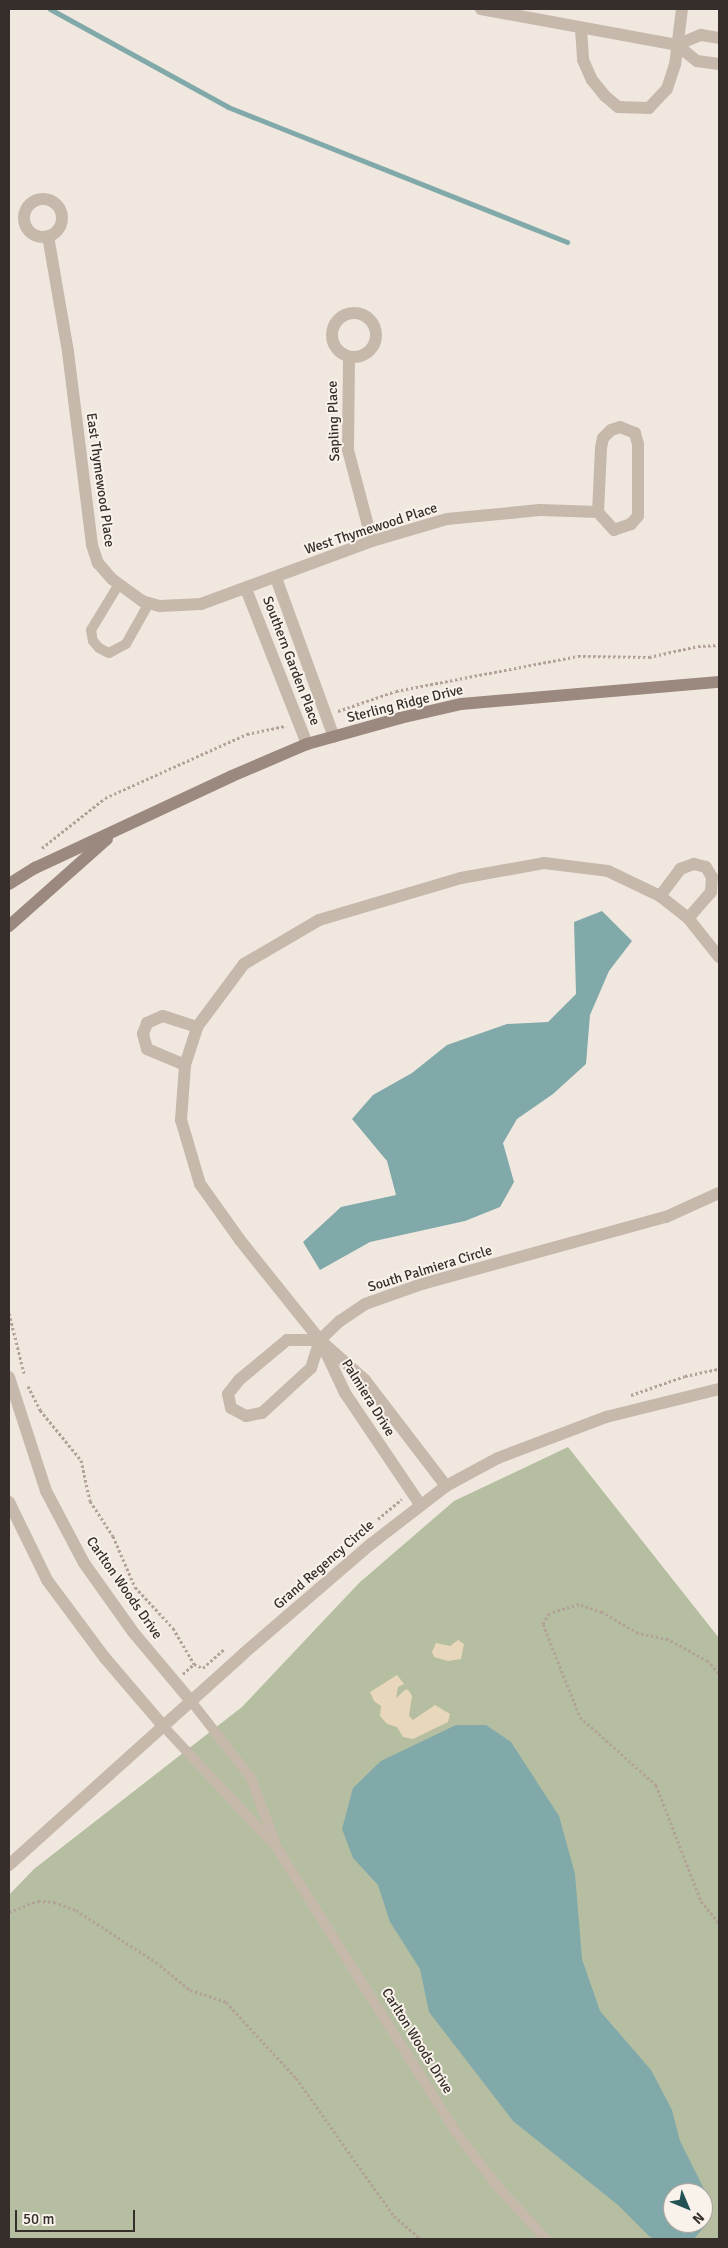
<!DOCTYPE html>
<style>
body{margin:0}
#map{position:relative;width:728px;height:2248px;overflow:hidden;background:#f0e8df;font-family:Signika,sans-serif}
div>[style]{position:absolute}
.green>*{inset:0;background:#b5bea1}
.sand>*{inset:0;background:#e8d7ba}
.water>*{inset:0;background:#81a9aa}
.stream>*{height:5px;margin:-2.5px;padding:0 2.5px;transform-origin:2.5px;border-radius:2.5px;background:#81a9aa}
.path>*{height:3px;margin-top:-1.5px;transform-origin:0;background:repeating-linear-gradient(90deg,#b3a297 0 2.5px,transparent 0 5px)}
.lane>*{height:10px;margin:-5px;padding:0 5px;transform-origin:5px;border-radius:5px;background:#c7b8ac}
.street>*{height:12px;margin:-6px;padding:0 6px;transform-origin:6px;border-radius:6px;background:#c7b8ac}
.street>.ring{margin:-6px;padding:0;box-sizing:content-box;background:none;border:12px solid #c7b8ac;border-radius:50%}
.secondary>*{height:12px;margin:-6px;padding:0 6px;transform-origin:6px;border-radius:6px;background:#9b887e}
span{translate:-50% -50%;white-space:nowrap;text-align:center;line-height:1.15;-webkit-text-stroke:4px #f8f2eb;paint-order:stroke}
.street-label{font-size:14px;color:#362e2a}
.frame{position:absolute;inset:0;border:10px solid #362e2a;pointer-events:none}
.north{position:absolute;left:663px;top:2183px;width:50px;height:50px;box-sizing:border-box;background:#f8f2eb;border:1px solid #aaa49e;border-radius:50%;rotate:135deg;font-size:14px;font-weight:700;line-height:20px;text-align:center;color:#362e2a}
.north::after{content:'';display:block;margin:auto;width:18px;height:22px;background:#245154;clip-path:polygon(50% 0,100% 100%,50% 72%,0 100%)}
.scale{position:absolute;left:15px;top:2210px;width:120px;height:22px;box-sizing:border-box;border:2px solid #362e2a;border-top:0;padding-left:6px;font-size:15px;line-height:18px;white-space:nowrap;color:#362e2a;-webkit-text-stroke:4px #f8f2eb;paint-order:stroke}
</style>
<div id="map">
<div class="green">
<i style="clip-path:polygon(evenodd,568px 1447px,719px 1638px,719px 2239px,9px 2239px,9px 1895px,34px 1869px,242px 1707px,359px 1583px,454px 1501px,568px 1447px,673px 2193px,703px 2193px,703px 2223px,673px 2223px,673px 2193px)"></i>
</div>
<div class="sand">
<i style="clip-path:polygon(458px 1640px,464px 1644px,461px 1659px,448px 1661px,434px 1657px,432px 1652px,436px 1643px,450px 1646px)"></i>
<i style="clip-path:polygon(397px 1675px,404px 1684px,398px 1687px,396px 1698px,406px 1689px,409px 1691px,412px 1696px,409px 1716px,413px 1720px,435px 1705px,450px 1714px,448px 1722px,413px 1739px,403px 1737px,397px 1727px,387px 1724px,380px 1716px,381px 1706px,374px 1701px,370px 1692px)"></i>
</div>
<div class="water">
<i style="clip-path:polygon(602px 911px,632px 941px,609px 971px,590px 1015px,586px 1064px,553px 1094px,517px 1119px,503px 1143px,514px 1182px,500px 1207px,465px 1221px,370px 1242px,320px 1270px,303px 1242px,341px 1207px,396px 1195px,387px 1161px,352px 1119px,373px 1095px,412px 1073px,447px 1045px,507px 1024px,548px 1022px,576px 994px,574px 922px)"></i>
<i style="clip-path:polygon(evenodd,456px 1725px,486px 1725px,511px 1742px,559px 1816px,575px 1874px,582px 1959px,600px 2011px,651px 2070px,672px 2110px,680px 2141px,709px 2199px,704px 2227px,694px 2239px,654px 2239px,649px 2236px,618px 2205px,513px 2121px,429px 2012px,420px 1969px,390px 1922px,378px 1885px,353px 1858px,342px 1829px,353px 1788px,381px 1761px,456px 1725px,673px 2193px,703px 2193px,703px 2223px,673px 2223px,673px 2193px)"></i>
</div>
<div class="stream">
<i style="left:50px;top:9px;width:203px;rotate:28.8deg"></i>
<i style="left:228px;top:107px;width:365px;rotate:21.7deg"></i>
</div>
<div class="path">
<i style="left:338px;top:711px;width:61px;rotate:-19deg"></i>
<i style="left:396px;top:691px;width:185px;rotate:-10.9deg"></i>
<i style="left:578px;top:656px;width:71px;rotate:0.8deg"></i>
<i style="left:649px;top:657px;width:50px;rotate:-12.7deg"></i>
<i style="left:698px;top:646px;width:21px;rotate:-3deg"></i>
<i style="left:42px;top:848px;width:80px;rotate:-38.4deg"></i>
<i style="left:105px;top:798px;width:156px;rotate:-24.3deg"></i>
<i style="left:247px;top:734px;width:40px;rotate:-12deg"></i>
<i style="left:9px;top:1313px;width:62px;rotate:76deg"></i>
<i style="left:28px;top:1386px;width:27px;rotate:63deg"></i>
<i style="left:40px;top:1410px;width:65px;rotate:50.6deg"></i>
<i style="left:81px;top:1460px;width:42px;rotate:77.6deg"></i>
<i style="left:90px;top:1501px;width:42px;rotate:56.7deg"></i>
<i style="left:113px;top:1536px;width:56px;rotate:66.7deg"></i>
<i style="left:135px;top:1587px;width:56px;rotate:47.2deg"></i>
<i style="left:173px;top:1628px;width:42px;rotate:59.7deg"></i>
<i style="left:194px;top:1664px;width:10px;rotate:24deg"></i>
<i style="left:203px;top:1668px;width:28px;rotate:-42deg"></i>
<i style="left:631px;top:1395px;width:57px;rotate:-19.4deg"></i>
<i style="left:685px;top:1376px;width:35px;rotate:-12deg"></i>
<i style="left:378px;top:1519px;width:31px;rotate:-40deg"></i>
<i style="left:719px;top:1673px;width:16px;rotate:-133deg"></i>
<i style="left:708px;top:1661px;width:46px;rotate:-151.2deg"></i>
<i style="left:668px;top:1639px;width:31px;rotate:-169deg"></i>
<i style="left:638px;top:1633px;width:42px;rotate:-149.7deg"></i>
<i style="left:602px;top:1612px;width:24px;rotate:-161deg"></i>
<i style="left:579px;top:1604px;width:31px;rotate:163deg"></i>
<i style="left:549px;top:1613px;width:13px;rotate:119deg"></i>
<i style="left:543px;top:1624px;width:100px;rotate:68.3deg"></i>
<i style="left:580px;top:1717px;width:102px;rotate:41.8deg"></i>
<i style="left:656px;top:1785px;width:124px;rotate:68.8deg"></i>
<i style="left:701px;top:1901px;width:28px;rotate:51deg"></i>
<i style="left:183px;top:1674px;width:15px;rotate:-42deg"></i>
<i style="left:9px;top:1912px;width:31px;rotate:-21deg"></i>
<i style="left:38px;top:1901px;width:16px;rotate:4deg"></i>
<i style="left:54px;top:1902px;width:23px;rotate:20deg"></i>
<i style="left:76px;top:1910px;width:100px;rotate:33.2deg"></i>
<i style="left:160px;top:1965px;width:39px;rotate:40deg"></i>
<i style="left:190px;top:1990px;width:38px;rotate:18deg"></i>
<i style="left:226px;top:2002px;width:103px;rotate:47.4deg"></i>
<i style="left:296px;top:2078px;width:169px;rotate:54.6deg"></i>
<i style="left:394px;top:2216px;width:35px;rotate:41deg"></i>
</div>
<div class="lane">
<i style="left:119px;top:584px;width:54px;rotate:121.3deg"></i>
<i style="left:91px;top:630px;width:11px;rotate:80deg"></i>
<i style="left:93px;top:641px;width:9px;rotate:49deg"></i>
<i style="left:99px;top:648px;width:11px;rotate:27deg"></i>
<i style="left:109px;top:653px;width:19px;rotate:-28deg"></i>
<i style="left:126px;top:644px;width:47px;rotate:-60.7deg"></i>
<i style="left:191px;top:1701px;width:98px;rotate:52.1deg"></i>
<i style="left:251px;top:1778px;width:68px;rotate:69.4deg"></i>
<i style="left:163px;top:1726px;width:167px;rotate:46.9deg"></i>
<i style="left:277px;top:1848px;width:334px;rotate:57.8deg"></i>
<i style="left:455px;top:2131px;width:72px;rotate:52.3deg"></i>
<i style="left:499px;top:2188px;width:69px;rotate:47.3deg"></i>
</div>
<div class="street">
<i style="left:481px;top:9px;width:199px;rotate:10.4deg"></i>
<i style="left:677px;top:45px;width:26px;rotate:39deg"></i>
<i style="left:697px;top:61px;width:22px;rotate:8deg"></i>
<i style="left:581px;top:29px;width:31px;rotate:86deg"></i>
<i style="left:583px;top:60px;width:22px;rotate:66deg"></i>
<i style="left:592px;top:80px;width:21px;rotate:51deg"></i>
<i style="left:605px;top:96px;width:17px;rotate:40deg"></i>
<i style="left:618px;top:107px;width:31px;rotate:2deg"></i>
<i style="left:649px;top:108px;width:26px;rotate:-47deg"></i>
<i style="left:667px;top:89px;width:25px;rotate:-72deg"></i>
<i style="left:675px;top:65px;width:56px;rotate:-82.9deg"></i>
<i style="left:677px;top:45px;width:26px;rotate:-23deg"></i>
<i style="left:701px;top:35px;width:18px;rotate:9deg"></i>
<i class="ring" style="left:24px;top:199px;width:26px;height:26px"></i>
<i style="left:48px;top:236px;width:118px;rotate:80.2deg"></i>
<i style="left:68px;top:352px;width:194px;rotate:82.9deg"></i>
<i style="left:92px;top:545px;width:19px;rotate:72deg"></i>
<i style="left:98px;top:563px;width:21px;rotate:49deg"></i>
<i style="left:112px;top:579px;width:37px;rotate:36deg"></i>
<i style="left:142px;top:601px;width:19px;rotate:16deg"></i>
<i style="left:160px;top:606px;width:41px;rotate:-2.8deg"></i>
<i style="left:201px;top:604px;width:182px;rotate:-20.2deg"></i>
<i style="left:372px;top:541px;width:78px;rotate:-16.3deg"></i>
<i style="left:447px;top:519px;width:93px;rotate:-5.5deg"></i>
<i style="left:540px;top:510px;width:58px;rotate:2deg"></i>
<i class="ring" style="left:332px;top:313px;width:32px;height:32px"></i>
<i style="left:349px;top:357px;width:93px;rotate:90.6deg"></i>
<i style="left:348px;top:450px;width:94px;rotate:75.2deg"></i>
<i style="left:620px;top:427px;width:16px;rotate:22deg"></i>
<i style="left:635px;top:433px;width:11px;rotate:75deg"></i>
<i style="left:638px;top:444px;width:72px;rotate:90deg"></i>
<i style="left:638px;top:516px;width:11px;rotate:131deg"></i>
<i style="left:631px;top:524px;width:18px;rotate:161deg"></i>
<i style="left:614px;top:530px;width:24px;rotate:-132deg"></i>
<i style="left:598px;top:512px;width:64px;rotate:-87.3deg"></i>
<i style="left:601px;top:448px;width:10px;rotate:-79deg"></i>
<i style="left:603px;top:438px;width:11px;rotate:-45deg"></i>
<i style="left:611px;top:430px;width:9px;rotate:-18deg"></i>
<i style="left:276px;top:578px;width:169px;rotate:70deg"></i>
<i style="left:246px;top:589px;width:167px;rotate:68.5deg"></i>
<i style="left:660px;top:896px;width:34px;rotate:-53deg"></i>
<i style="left:680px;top:869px;width:15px;rotate:-20deg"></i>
<i style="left:694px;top:864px;width:12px;rotate:14deg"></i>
<i style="left:706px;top:867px;width:12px;rotate:59deg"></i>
<i style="left:712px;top:877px;width:15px;rotate:94deg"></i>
<i style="left:711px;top:892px;width:35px;rotate:131deg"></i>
<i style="left:185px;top:1065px;width:41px;rotate:-157.2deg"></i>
<i style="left:147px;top:1049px;width:16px;rotate:-105deg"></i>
<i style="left:143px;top:1034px;width:12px;rotate:-70deg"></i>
<i style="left:147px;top:1023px;width:17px;rotate:-24deg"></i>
<i style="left:163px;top:1016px;width:36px;rotate:18deg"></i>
<i style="left:320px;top:1340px;width:33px;rotate:180deg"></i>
<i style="left:287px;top:1340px;width:62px;rotate:140.2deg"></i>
<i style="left:239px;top:1380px;width:18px;rotate:128deg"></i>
<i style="left:228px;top:1394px;width:14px;rotate:78deg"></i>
<i style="left:231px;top:1408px;width:17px;rotate:28deg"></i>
<i style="left:246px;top:1416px;width:16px;rotate:-11deg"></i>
<i style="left:262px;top:1413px;width:67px;rotate:-42.6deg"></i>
<i style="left:311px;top:1368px;width:29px;rotate:-72deg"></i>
<i style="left:320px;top:1340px;width:28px;rotate:-44deg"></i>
<i style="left:340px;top:1321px;width:30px;rotate:-34deg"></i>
<i style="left:365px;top:1304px;width:60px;rotate:-19.3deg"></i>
<i style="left:422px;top:1284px;width:253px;rotate:-15.4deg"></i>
<i style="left:666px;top:1217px;width:58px;rotate:-24.4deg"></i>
<i style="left:320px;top:1340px;width:59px;rotate:64.7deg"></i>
<i style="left:345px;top:1393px;width:134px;rotate:56deg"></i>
<i style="left:9px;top:1377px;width:120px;rotate:72deg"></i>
<i style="left:46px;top:1491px;width:81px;rotate:62.2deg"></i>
<i style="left:84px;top:1563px;width:85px;rotate:54.6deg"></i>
<i style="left:133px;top:1632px;width:90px;rotate:50deg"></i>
<i style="left:446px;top:1486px;width:133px;rotate:-127.4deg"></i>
<i style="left:365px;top:1380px;width:60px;rotate:-138.4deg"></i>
<i style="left:320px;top:1340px;width:128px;rotate:-128.7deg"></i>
<i style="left:240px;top:1240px;width:69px;rotate:-125.5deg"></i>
<i style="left:200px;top:1184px;width:67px;rotate:-106.5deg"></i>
<i style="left:181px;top:1120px;width:55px;rotate:-85.8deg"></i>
<i style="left:185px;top:1065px;width:40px;rotate:-72deg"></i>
<i style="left:197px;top:1027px;width:79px;rotate:-53.3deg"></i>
<i style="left:244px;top:964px;width:87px;rotate:-30.4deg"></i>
<i style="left:319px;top:920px;width:148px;rotate:-16.5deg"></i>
<i style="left:461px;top:878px;width:84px;rotate:-10.2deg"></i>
<i style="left:544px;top:863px;width:64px;rotate:7.1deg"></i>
<i style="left:608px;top:871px;width:58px;rotate:25.7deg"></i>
<i style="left:660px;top:896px;width:36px;rotate:38deg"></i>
<i style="left:688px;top:918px;width:50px;rotate:51.5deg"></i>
<i style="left:9px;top:1502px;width:87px;rotate:64deg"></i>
<i style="left:47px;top:1580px;width:97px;rotate:53.4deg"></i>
<i style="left:105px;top:1658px;width:89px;rotate:49.5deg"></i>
<i style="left:9px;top:1865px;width:315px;rotate:-42deg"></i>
<i style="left:243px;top:1654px;width:169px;rotate:-40.7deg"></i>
<i style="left:371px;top:1544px;width:95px;rotate:-37.7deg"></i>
<i style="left:446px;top:1486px;width:59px;rotate:-28.3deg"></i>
<i style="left:498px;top:1458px;width:116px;rotate:-20.8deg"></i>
<i style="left:606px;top:1417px;width:116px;rotate:-13.9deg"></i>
</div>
<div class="secondary">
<i style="left:9px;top:884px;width:31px;rotate:-32deg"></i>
<i style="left:35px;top:868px;width:217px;rotate:-25deg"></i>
<i style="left:232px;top:776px;width:82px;rotate:-23.1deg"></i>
<i style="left:307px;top:744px;width:97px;rotate:-15.6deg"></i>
<i style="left:400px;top:718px;width:63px;rotate:-12.9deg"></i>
<i style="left:461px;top:704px;width:259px;rotate:-4.9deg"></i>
<i style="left:9px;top:926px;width:131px;rotate:-41.6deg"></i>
</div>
<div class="street-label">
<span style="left:334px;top:421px;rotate:-92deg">Sapling Place</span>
<span style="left:100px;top:480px;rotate:82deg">East Thymewood Place</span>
<span style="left:371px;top:529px;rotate:-18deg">West Thymewood Place</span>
<span style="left:291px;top:661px;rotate:69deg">Southern Garden Place</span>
<span style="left:405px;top:704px;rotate:-14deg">Sterling Ridge Drive</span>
<span style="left:430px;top:1269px;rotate:-17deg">South Palmiera Circle</span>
<span style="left:368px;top:1398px;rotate:58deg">Palmiera Drive</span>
<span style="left:324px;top:1565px;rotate:-41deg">Grand Regency Circle</span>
<span style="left:124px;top:1588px;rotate:55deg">Carlton Woods Drive</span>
<span style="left:417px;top:2041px;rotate:58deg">Carlton Woods Drive</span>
</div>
<div class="frame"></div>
<div class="north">N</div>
<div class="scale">50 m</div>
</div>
